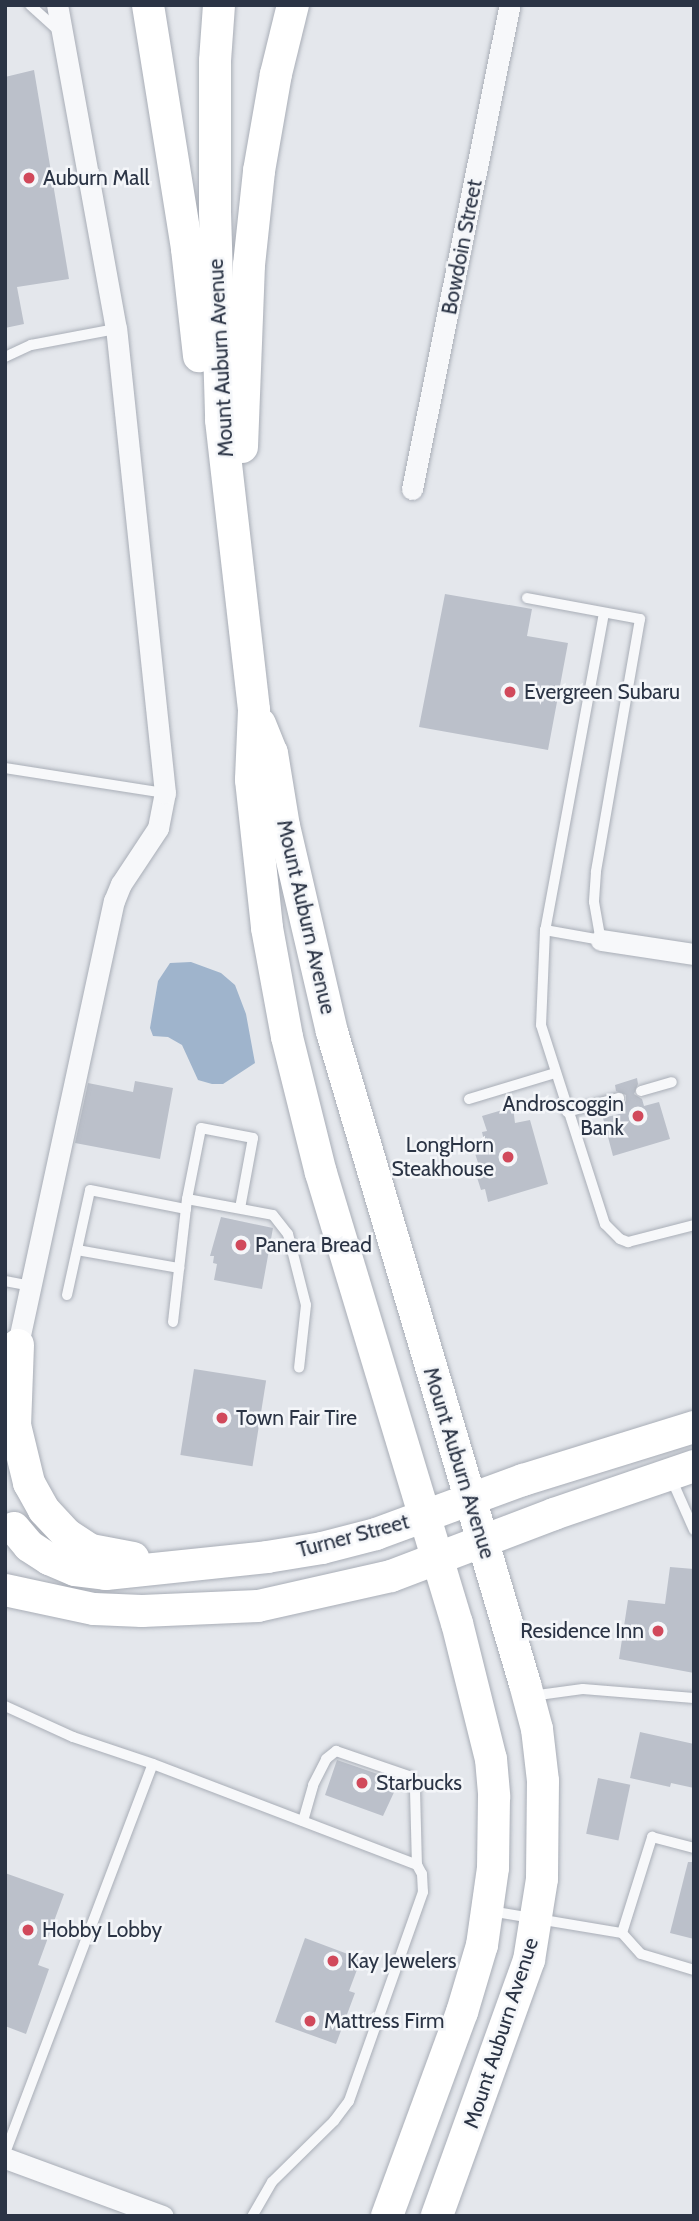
<!DOCTYPE html>
<style>
body{margin:0}
#map{position:relative;width:699px;height:2221px;overflow:hidden;background:#e4e7ec;font-family:Cabin,sans-serif}
div>[style]{position:absolute}
.water>*{inset:0;background:#9fb4cc}
.building>*{inset:0;background:#bbc0ca;transform-origin:0 0}
.roads{filter:drop-shadow(0 0 2px #a9aeb7) drop-shadow(0 0 2px #a9aeb7)}
.service>*{height:10px;margin:-5px;padding:0 5px;transform-origin:5px;border-radius:5px;background:#f7f8fa}
.minor>*{height:21px;margin:-10.5px;padding:0 10.5px;transform-origin:10.5px;border-radius:10.5px;background:#f7f8fa}
.secondary>*{height:32px;margin:-16px;padding:0 16px;transform-origin:16px;border-radius:16px;background:#fff}
.dots>*{width:19px;height:19px;translate:-50% -50%;box-sizing:border-box;border:4px solid #f4f6f9;border-radius:50%}
span{translate:-50% -50%;white-space:nowrap;text-align:center;line-height:1.15;-webkit-text-stroke:5px #f4f6f9;paint-order:stroke}
.poi-label{font-size:21px;color:#2b3445}
.left{translate:0 -50%;text-align:left}
.right{translate:-100% -50%;text-align:right}
.street-label{font-size:21px;color:#2b3445}
.frame{position:absolute;inset:0;border:7px solid #2b3445;pointer-events:none}
</style>
<div id="map">
<div class="water">
<i style="clip-path:polygon(191px 962px,221px 973px,235px 985px,246px 1014px,255px 1063px,223px 1084px,212px 1084px,198px 1080px,182px 1045px,168px 1037px,153px 1036px,150px 1028px,158px 981px,170px 963px)"></i>
</div>
<div class="building">
<i style="clip-path:polygon(34px 70px,69px 279px,17px 287px,24px 324px,5px 328px,5px 77px)"></i>
<i style="clip-path:polygon(445px 594px,532px 609px,527px 636px,568px 643px,548px 750px,419px 727px)"></i>
<i style="clip-path:polygon(637px 1078px,638px 1084px,634px 1094px,642px 1099px,644px 1106px,659px 1102px,670px 1139px,613px 1156px,603px 1118px,623px 1113px,621px 1106px,626px 1101px,626px 1095px,616px 1091px,615px 1085px)"></i>
<i style="clip-path:polygon(135px 1081px,173px 1088px,160px 1159px,75px 1143px,88px 1083px,133px 1092px)"></i>
<i style="clip-path:polygon(513px 1107px,515px 1123px,530px 1120px,548px 1184px,488px 1202px,485px 1189px,481px 1190px,475px 1171px,480px 1169px,472px 1144px,484px 1141px,482px 1132px,487px 1131px,482px 1116px)"></i>
<i style="clip-path:polygon(221px 1217px,273px 1228px,262px 1289px,214px 1280px,217px 1264px,213px 1263px,214px 1256px,210px 1256px)"></i>
<i style="left:194px;top:1369px;width:73px;height:87px;rotate:9deg"></i>
<i style="clip-path:polygon(670px 1567px,694px 1569px,694px 1673px,619px 1659px,628px 1600px,665px 1604px)"></i>
<i style="clip-path:polygon(640px 1732px,694px 1744px,694px 1788px,671px 1783px,670px 1787px,630px 1778px)"></i>
<i style="clip-path:polygon(337px 1760px,395px 1780px,393px 1787px,396px 1788px,383px 1816px,325px 1795px)"></i>
<i style="left:598px;top:1778px;width:33px;height:57px;rotate:12deg"></i>
<i style="clip-path:polygon(688px 1862px,694px 1862px,694px 1939px,670px 1933px)"></i>
<i style="clip-path:polygon(5px 1873px,64px 1894px,38px 1965px,49px 1969px,26px 2034px,5px 2026px)"></i>
<i style="clip-path:polygon(305px 1938px,361px 1959px,349px 1991px,355px 1993px,336px 2044px,275px 2022px)"></i>
</div>
<div class="roads">
<div class="service">
<i style="left:30px;top:5px;width:39px;rotate:42deg"></i>
<i style="left:5px;top:357px;width:29px;rotate:-25deg"></i>
<i style="left:31px;top:345px;width:86px;rotate:-10.7deg"></i>
<i style="left:527px;top:598px;width:115px;rotate:10.5deg"></i>
<i style="left:640px;top:619px;width:257px;rotate:99.9deg"></i>
<i style="left:596px;top:872px;width:30px;rotate:94deg"></i>
<i style="left:594px;top:902px;width:39px;rotate:80deg"></i>
<i style="left:601px;top:940px;width:57px;rotate:-169.9deg"></i>
<i style="left:604px;top:613px;width:322px;rotate:100.5deg"></i>
<i style="left:545px;top:930px;width:95px;rotate:92.4deg"></i>
<i style="left:541px;top:1025px;width:209px;rotate:72.2deg"></i>
<i style="left:605px;top:1224px;width:21px;rotate:45deg"></i>
<i style="left:620px;top:1239px;width:9px;rotate:21deg"></i>
<i style="left:628px;top:1242px;width:68px;rotate:-14.4deg"></i>
<i style="left:5px;top:768px;width:162px;rotate:8.9deg"></i>
<i style="left:641px;top:1091px;width:32px;rotate:-16deg"></i>
<i style="left:469px;top:1099px;width:90px;rotate:-16.8deg"></i>
<i style="left:567px;top:1112px;width:54px;rotate:-15.1deg"></i>
<i style="left:187px;top:1199px;width:87px;rotate:10.5deg"></i>
<i style="left:273px;top:1215px;width:24px;rotate:52deg"></i>
<i style="left:288px;top:1234px;width:73px;rotate:75.8deg"></i>
<i style="left:306px;top:1305px;width:63px;rotate:96.3deg"></i>
<i style="left:77px;top:1250px;width:104px;rotate:10deg"></i>
<i style="left:5px;top:1281px;width:26px;rotate:11deg"></i>
<i style="left:67px;top:1295px;width:107px;rotate:-77.6deg"></i>
<i style="left:90px;top:1190px;width:98px;rotate:11.2deg"></i>
<i style="left:173px;top:1322px;width:124px;rotate:-83.5deg"></i>
<i style="left:187px;top:1199px;width:72px;rotate:-78.8deg"></i>
<i style="left:201px;top:1128px;width:53px;rotate:10.9deg"></i>
<i style="left:253px;top:1138px;width:71px;rotate:100.5deg"></i>
<i style="left:671px;top:1478px;width:57px;rotate:66.1deg"></i>
<i style="left:531px;top:1696px;width:52px;rotate:-7.7deg"></i>
<i style="left:583px;top:1689px;width:111px;rotate:4.6deg"></i>
<i style="left:5px;top:1706px;width:75px;rotate:24.5deg"></i>
<i style="left:73px;top:1737px;width:84px;rotate:18.6deg"></i>
<i style="left:153px;top:1764px;width:283px;rotate:20.9deg"></i>
<i style="left:417px;top:1865px;width:10px;rotate:61deg"></i>
<i style="left:422px;top:1874px;width:18px;rotate:87deg"></i>
<i style="left:423px;top:1892px;width:222px;rotate:109.5deg"></i>
<i style="left:349px;top:2101px;width:25px;rotate:127deg"></i>
<i style="left:334px;top:2121px;width:87px;rotate:135.5deg"></i>
<i style="left:272px;top:2182px;width:39px;rotate:120deg"></i>
<i style="left:303px;top:1821px;width:37px;rotate:-74deg"></i>
<i style="left:313px;top:1785px;width:29px;rotate:-63deg"></i>
<i style="left:326px;top:1759px;width:13px;rotate:-39deg"></i>
<i style="left:336px;top:1751px;width:77px;rotate:18.9deg"></i>
<i style="left:409px;top:1776px;width:15px;rotate:67deg"></i>
<i style="left:415px;top:1790px;width:75px;rotate:88.5deg"></i>
<i style="left:490px;top:1911px;width:134px;rotate:9.5deg"></i>
<i style="left:622px;top:1933px;width:101px;rotate:-72.6deg"></i>
<i style="left:652px;top:1837px;width:43px;rotate:14.7deg"></i>
<i style="left:622px;top:1933px;width:28px;rotate:48deg"></i>
<i style="left:641px;top:1954px;width:55px;rotate:16.8deg"></i>
<i style="left:5px;top:2153px;width:416px;rotate:-69.2deg"></i>
</div>
<div class="minor">
<i style="left:412px;top:489px;width:494px;rotate:-78.6deg"></i>
<i style="left:601px;top:940px;width:94px;rotate:8.6deg"></i>
<i style="left:15px;top:1358px;width:468px;rotate:-77.8deg"></i>
<i style="left:114px;top:901px;width:18px;rotate:-68deg"></i>
<i style="left:121px;top:884px;width:67px;rotate:-56.5deg"></i>
<i style="left:158px;top:828px;width:36px;rotate:-79deg"></i>
<i style="left:165px;top:793px;width:467px;rotate:-96deg"></i>
<i style="left:116px;top:329px;width:329px;rotate:-100.3deg"></i>
<i style="left:5px;top:2158px;width:168px;rotate:20.2deg"></i>
</div>
<div class="secondary">
<i style="left:148px;top:5px;width:247px;rotate:80.9deg"></i>
<i style="left:187px;top:249px;width:108px;rotate:83.6deg"></i>
<i style="left:219px;top:5px;width:56px;rotate:94.1deg"></i>
<i style="left:215px;top:61px;width:151px;rotate:90deg"></i>
<i style="left:215px;top:212px;width:208px;rotate:88.3deg"></i>
<i style="left:221px;top:420px;width:292px;rotate:83.5deg"></i>
<i style="left:254px;top:710px;width:70px;rotate:92.5deg"></i>
<i style="left:251px;top:780px;width:149px;rotate:83.8deg"></i>
<i style="left:267px;top:928px;width:111px;rotate:79.6deg"></i>
<i style="left:287px;top:1037px;width:140px;rotate:76deg"></i>
<i style="left:321px;top:1173px;width:470px;rotate:73.2deg"></i>
<i style="left:457px;top:1623px;width:140px;rotate:76deg"></i>
<i style="left:491px;top:1759px;width:38px;rotate:85deg"></i>
<i style="left:494px;top:1797px;width:71px;rotate:90.8deg"></i>
<i style="left:493px;top:1868px;width:78px;rotate:98.1deg"></i>
<i style="left:482px;top:1945px;width:70px;rotate:106.6deg"></i>
<i style="left:462px;top:2012px;width:217px;rotate:110.2deg"></i>
<i style="left:242px;top:447px;width:182px;rotate:-87.8deg"></i>
<i style="left:249px;top:265px;width:95px;rotate:-83.9deg"></i>
<i style="left:259px;top:171px;width:98px;rotate:-80.1deg"></i>
<i style="left:276px;top:74px;width:71px;rotate:-76.2deg"></i>
<i style="left:260px;top:724px;width:31px;rotate:68deg"></i>
<i style="left:272px;top:753px;width:74px;rotate:80.7deg"></i>
<i style="left:284px;top:826px;width:212px;rotate:76.9deg"></i>
<i style="left:332px;top:1032px;width:680px;rotate:73.51deg"></i>
<i style="left:525px;top:1684px;width:47px;rotate:75.1deg"></i>
<i style="left:537px;top:1729px;width:52px;rotate:83.4deg"></i>
<i style="left:543px;top:1781px;width:98px;rotate:90.6deg"></i>
<i style="left:542px;top:1879px;width:82px;rotate:99.1deg"></i>
<i style="left:529px;top:1960px;width:272px;rotate:109.8deg"></i>
<i style="left:18px;top:1345px;width:80px;rotate:92.1deg"></i>
<i style="left:15px;top:1425px;width:60px;rotate:76.4deg"></i>
<i style="left:29px;top:1483px;width:31px;rotate:61deg"></i>
<i style="left:44px;top:1510px;width:33px;rotate:47deg"></i>
<i style="left:66px;top:1534px;width:30px;rotate:33deg"></i>
<i style="left:91px;top:1550px;width:43px;rotate:10.8deg"></i>
<i style="left:14px;top:1528px;width:23px;rotate:50deg"></i>
<i style="left:29px;top:1546px;width:24px;rotate:33deg"></i>
<i style="left:49px;top:1559px;width:28px;rotate:23deg"></i>
<i style="left:75px;top:1570px;width:31px;rotate:7deg"></i>
<i style="left:106px;top:1574px;width:162px;rotate:-6deg"></i>
<i style="left:267px;top:1557px;width:56px;rotate:-9.3deg"></i>
<i style="left:322px;top:1548px;width:56px;rotate:-14.5deg"></i>
<i style="left:376px;top:1534px;width:157px;rotate:-20.2deg"></i>
<i style="left:523px;top:1480px;width:179px;rotate:-17.2deg"></i>
<i style="left:5px;top:1590px;width:91px;rotate:12.1deg"></i>
<i style="left:94px;top:1609px;width:48px;rotate:2.4deg"></i>
<i style="left:142px;top:1611px;width:116px;rotate:-2.5deg"></i>
<i style="left:258px;top:1606px;width:136px;rotate:-12.7deg"></i>
<i style="left:391px;top:1576px;width:174px;rotate:-20.8deg"></i>
<i style="left:554px;top:1514px;width:148px;rotate:-18.9deg"></i>
</div>
</div>
<div class="dots">
<i style="left:29px;top:178px;background:#d1495b"></i>
<i style="left:510px;top:692px;background:#d1495b"></i>
<i style="left:638px;top:1116px;background:#d1495b"></i>
<i style="left:508px;top:1157px;background:#d1495b"></i>
<i style="left:241px;top:1245px;background:#d1495b"></i>
<i style="left:222px;top:1418px;background:#d1495b"></i>
<i style="left:658px;top:1631px;background:#d1495b"></i>
<i style="left:362px;top:1783px;background:#d1495b"></i>
<i style="left:28px;top:1930px;background:#d1495b"></i>
<i style="left:333px;top:1961px;background:#d1495b"></i>
<i style="left:310px;top:2021px;background:#d1495b"></i>
</div>
<div class="poi-label">
<span class="left" style="left:43px;top:178px">Auburn Mall</span>
<span class="left" style="left:524px;top:692px">Evergreen Subaru</span>
<span class="right" style="left:624px;top:1116px">Androscoggin<br>Bank</span>
<span class="right" style="left:494px;top:1157px">LongHorn<br>Steakhouse</span>
<span class="left" style="left:255px;top:1245px">Panera Bread</span>
<span class="left" style="left:236px;top:1418px">Town Fair Tire</span>
<span class="right" style="left:644px;top:1631px">Residence Inn</span>
<span class="left" style="left:376px;top:1783px">Starbucks</span>
<span class="left" style="left:42px;top:1930px">Hobby Lobby</span>
<span class="left" style="left:347px;top:1961px">Kay Jewelers</span>
<span class="left" style="left:324px;top:2021px">Mattress Firm</span>
</div>
<div class="street-label">
<span style="left:462px;top:247px;rotate:-79deg">Bowdoin Street</span>
<span style="left:221px;top:358px;rotate:-93deg">Mount Auburn Avenue</span>
<span style="left:306px;top:917px;rotate:77deg">Mount Auburn Avenue</span>
<span style="left:459px;top:1463px;rotate:73deg">Mount Auburn Avenue</span>
<span style="left:353px;top:1536px;rotate:-15deg">Turner Street</span>
<span style="left:501px;top:2033px;rotate:-72deg">Mount Auburn Avenue</span>
</div>
<div class="frame"></div>
</div>
